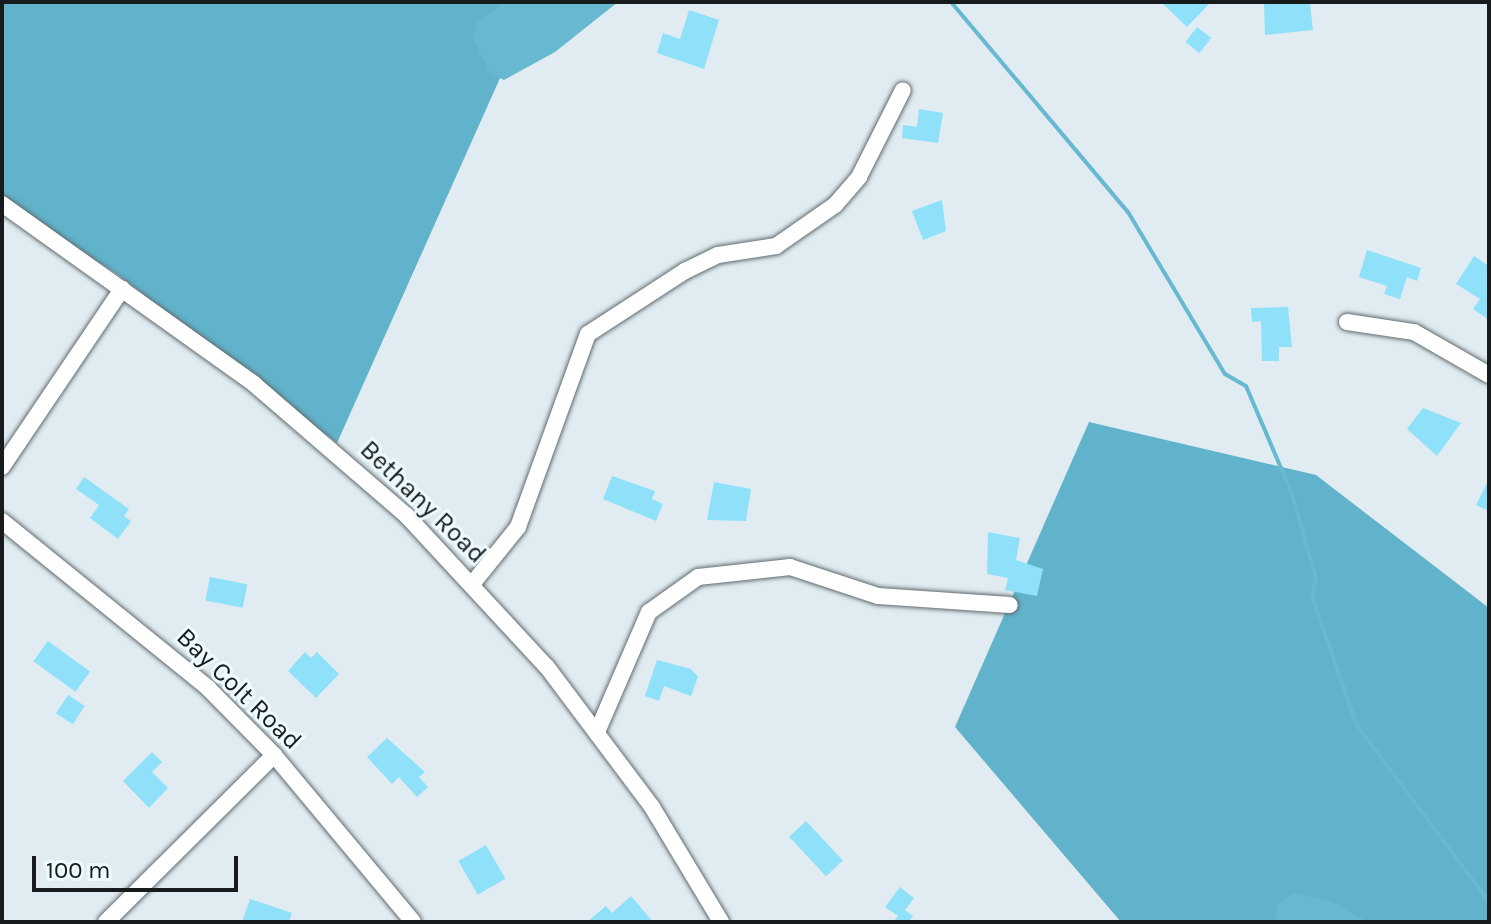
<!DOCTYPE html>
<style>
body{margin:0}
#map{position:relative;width:1491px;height:924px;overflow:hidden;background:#e0ecf1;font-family:Karla,sans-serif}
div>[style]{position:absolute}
.forest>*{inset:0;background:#61b3cb}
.water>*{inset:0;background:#67b9d1}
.stream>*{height:4px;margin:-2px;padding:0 2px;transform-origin:2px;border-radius:2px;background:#67b9d1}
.building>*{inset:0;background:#8fe1fa;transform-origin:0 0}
.roads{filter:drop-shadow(0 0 2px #616c70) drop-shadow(0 0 2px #616c70)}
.minor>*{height:16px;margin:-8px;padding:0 8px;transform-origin:8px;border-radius:8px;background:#fff}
span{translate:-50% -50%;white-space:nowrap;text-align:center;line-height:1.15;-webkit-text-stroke:6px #edfafe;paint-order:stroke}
.street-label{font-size:26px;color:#171b1d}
.frame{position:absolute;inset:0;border:4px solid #171b1d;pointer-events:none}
.scale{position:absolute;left:32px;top:856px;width:206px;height:36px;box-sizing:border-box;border:4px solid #171b1d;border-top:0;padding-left:10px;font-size:24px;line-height:28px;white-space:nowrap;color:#171b1d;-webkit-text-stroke:6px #edfafe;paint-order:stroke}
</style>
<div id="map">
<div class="forest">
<i style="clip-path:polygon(2px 2px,534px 2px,337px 443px,117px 274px,2px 200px)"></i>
<i style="clip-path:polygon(1089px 422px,1316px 475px,1489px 608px,1489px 922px,1121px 922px,955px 727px)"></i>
</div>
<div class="water">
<i style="clip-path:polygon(505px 2px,618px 2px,555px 52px,504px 80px,490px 73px,473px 39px,477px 23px)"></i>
<i style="clip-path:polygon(1293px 893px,1330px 901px,1369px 922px,1274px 922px,1278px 905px)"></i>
</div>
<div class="stream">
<i style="left:951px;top:2px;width:275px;rotate:49.9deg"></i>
<i style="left:1128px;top:212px;width:189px;rotate:59.1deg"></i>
<i style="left:1225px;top:374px;width:24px;rotate:30deg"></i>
<i style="left:1246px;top:386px;width:117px;rotate:66.9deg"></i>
<i style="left:1292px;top:494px;width:87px;rotate:74.1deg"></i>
<i style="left:1316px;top:578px;width:18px;rotate:103deg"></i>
<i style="left:1312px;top:596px;width:135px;rotate:71deg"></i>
<i style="left:1356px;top:724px;width:222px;rotate:53.2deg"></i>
</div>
<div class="building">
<i style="clip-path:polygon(1161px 2px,1211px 2px,1187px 27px)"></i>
<i style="clip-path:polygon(1264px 2px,1310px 2px,1313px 30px,1265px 35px)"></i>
<i style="clip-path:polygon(689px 10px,719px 20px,704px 69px,657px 53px,663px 33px,680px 39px)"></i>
<i style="left:1197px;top:27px;width:18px;height:19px;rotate:38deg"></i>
<i style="clip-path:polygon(919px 109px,943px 113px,938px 143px,902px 138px,903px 125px,917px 127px)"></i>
<i style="clip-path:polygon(942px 200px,946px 231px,923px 240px,912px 211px)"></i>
<i style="clip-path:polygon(1367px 250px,1421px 268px,1417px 281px,1407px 277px,1400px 299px,1384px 294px,1387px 286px,1359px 277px)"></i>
<i style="clip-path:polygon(1474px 256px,1489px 266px,1489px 320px,1473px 309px,1480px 299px,1456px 284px)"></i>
<i style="clip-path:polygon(1288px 307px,1292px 347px,1279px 347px,1279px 361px,1262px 361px,1261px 321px,1252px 322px,1251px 308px)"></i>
<i style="clip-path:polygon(1423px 408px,1461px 423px,1437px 456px,1407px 429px)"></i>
<i style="clip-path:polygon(612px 476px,655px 491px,652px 499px,663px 504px,656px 521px,603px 499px)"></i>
<i style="clip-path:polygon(84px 477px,129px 509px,124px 516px,131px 521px,118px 539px,90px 518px,99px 505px,76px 489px)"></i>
<i style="clip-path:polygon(1489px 479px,1489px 511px,1476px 505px)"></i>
<i style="clip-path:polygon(714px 482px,751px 489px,746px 521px,707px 520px)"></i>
<i style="clip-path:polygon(988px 532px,1020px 538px,1016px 560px,1043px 569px,1037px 596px,1005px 590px,1008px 578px,987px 574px)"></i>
<i style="left:210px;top:577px;width:38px;height:24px;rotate:11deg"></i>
<i style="left:48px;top:641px;width:52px;height:25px;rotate:36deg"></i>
<i style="clip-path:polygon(305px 652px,311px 658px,317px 652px,339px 674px,316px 698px,288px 671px)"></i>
<i style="clip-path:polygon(657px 660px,691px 669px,698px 677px,691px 696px,664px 686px,659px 701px,645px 696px)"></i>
<i style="left:68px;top:695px;width:20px;height:22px;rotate:33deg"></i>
<i style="clip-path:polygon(387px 738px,425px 772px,419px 777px,428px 787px,417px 797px,399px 777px,392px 784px,367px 757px)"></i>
<i style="clip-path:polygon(152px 752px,162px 762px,152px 772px,168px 788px,149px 808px,123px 781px)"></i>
<i style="left:806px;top:821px;width:54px;height:23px;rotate:47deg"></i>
<i style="left:486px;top:845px;width:39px;height:32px;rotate:60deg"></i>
<i style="clip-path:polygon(900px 887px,914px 898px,905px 910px,913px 916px,908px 922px,893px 922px,898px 916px,885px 907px)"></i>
<i style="clip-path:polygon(631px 896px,653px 922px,587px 922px,606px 906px,612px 913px)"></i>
<i style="clip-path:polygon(250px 899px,292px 913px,289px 922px,242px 922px)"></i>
</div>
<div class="roads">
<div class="minor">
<i style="left:2px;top:204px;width:310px;rotate:35.5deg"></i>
<i style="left:254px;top:384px;width:201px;rotate:40.8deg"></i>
<i style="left:406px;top:515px;width:207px;rotate:47.2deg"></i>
<i style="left:547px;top:667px;width:175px;rotate:53.1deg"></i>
<i style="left:652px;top:807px;width:134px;rotate:59deg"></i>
<i style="left:1347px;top:322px;width:68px;rotate:8.5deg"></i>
<i style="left:1414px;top:332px;width:86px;rotate:29.8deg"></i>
<i style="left:2px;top:467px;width:215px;rotate:-56deg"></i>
<i style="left:2px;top:521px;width:265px;rotate:39deg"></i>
<i style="left:208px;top:688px;width:94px;rotate:45.4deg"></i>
<i style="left:274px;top:755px;width:217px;rotate:50.2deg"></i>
<i style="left:473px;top:583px;width:72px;rotate:-51.2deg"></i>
<i style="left:518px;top:527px;width:205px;rotate:-70.1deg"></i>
<i style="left:588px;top:334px;width:116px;rotate:-33deg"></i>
<i style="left:685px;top:271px;width:37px;rotate:-26deg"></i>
<i style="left:718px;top:255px;width:59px;rotate:-8.8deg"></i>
<i style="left:776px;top:246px;width:72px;rotate:-34.8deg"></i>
<i style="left:835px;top:205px;width:37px;rotate:-49deg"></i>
<i style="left:859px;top:177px;width:97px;rotate:-63.2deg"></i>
<i style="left:597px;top:732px;width:131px;rotate:-66.6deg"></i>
<i style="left:649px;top:612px;width:60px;rotate:-35.5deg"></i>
<i style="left:698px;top:577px;width:93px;rotate:-6.2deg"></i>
<i style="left:790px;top:567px;width:93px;rotate:18.2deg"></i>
<i style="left:878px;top:596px;width:132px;rotate:3.9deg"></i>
<i style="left:106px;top:922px;width:237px;rotate:-44.8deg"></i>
</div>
</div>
<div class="street-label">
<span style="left:423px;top:502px;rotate:44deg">Bethany Road</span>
<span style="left:239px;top:689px;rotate:44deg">Bay Colt Road</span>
</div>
<div class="frame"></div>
<div class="scale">100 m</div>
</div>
